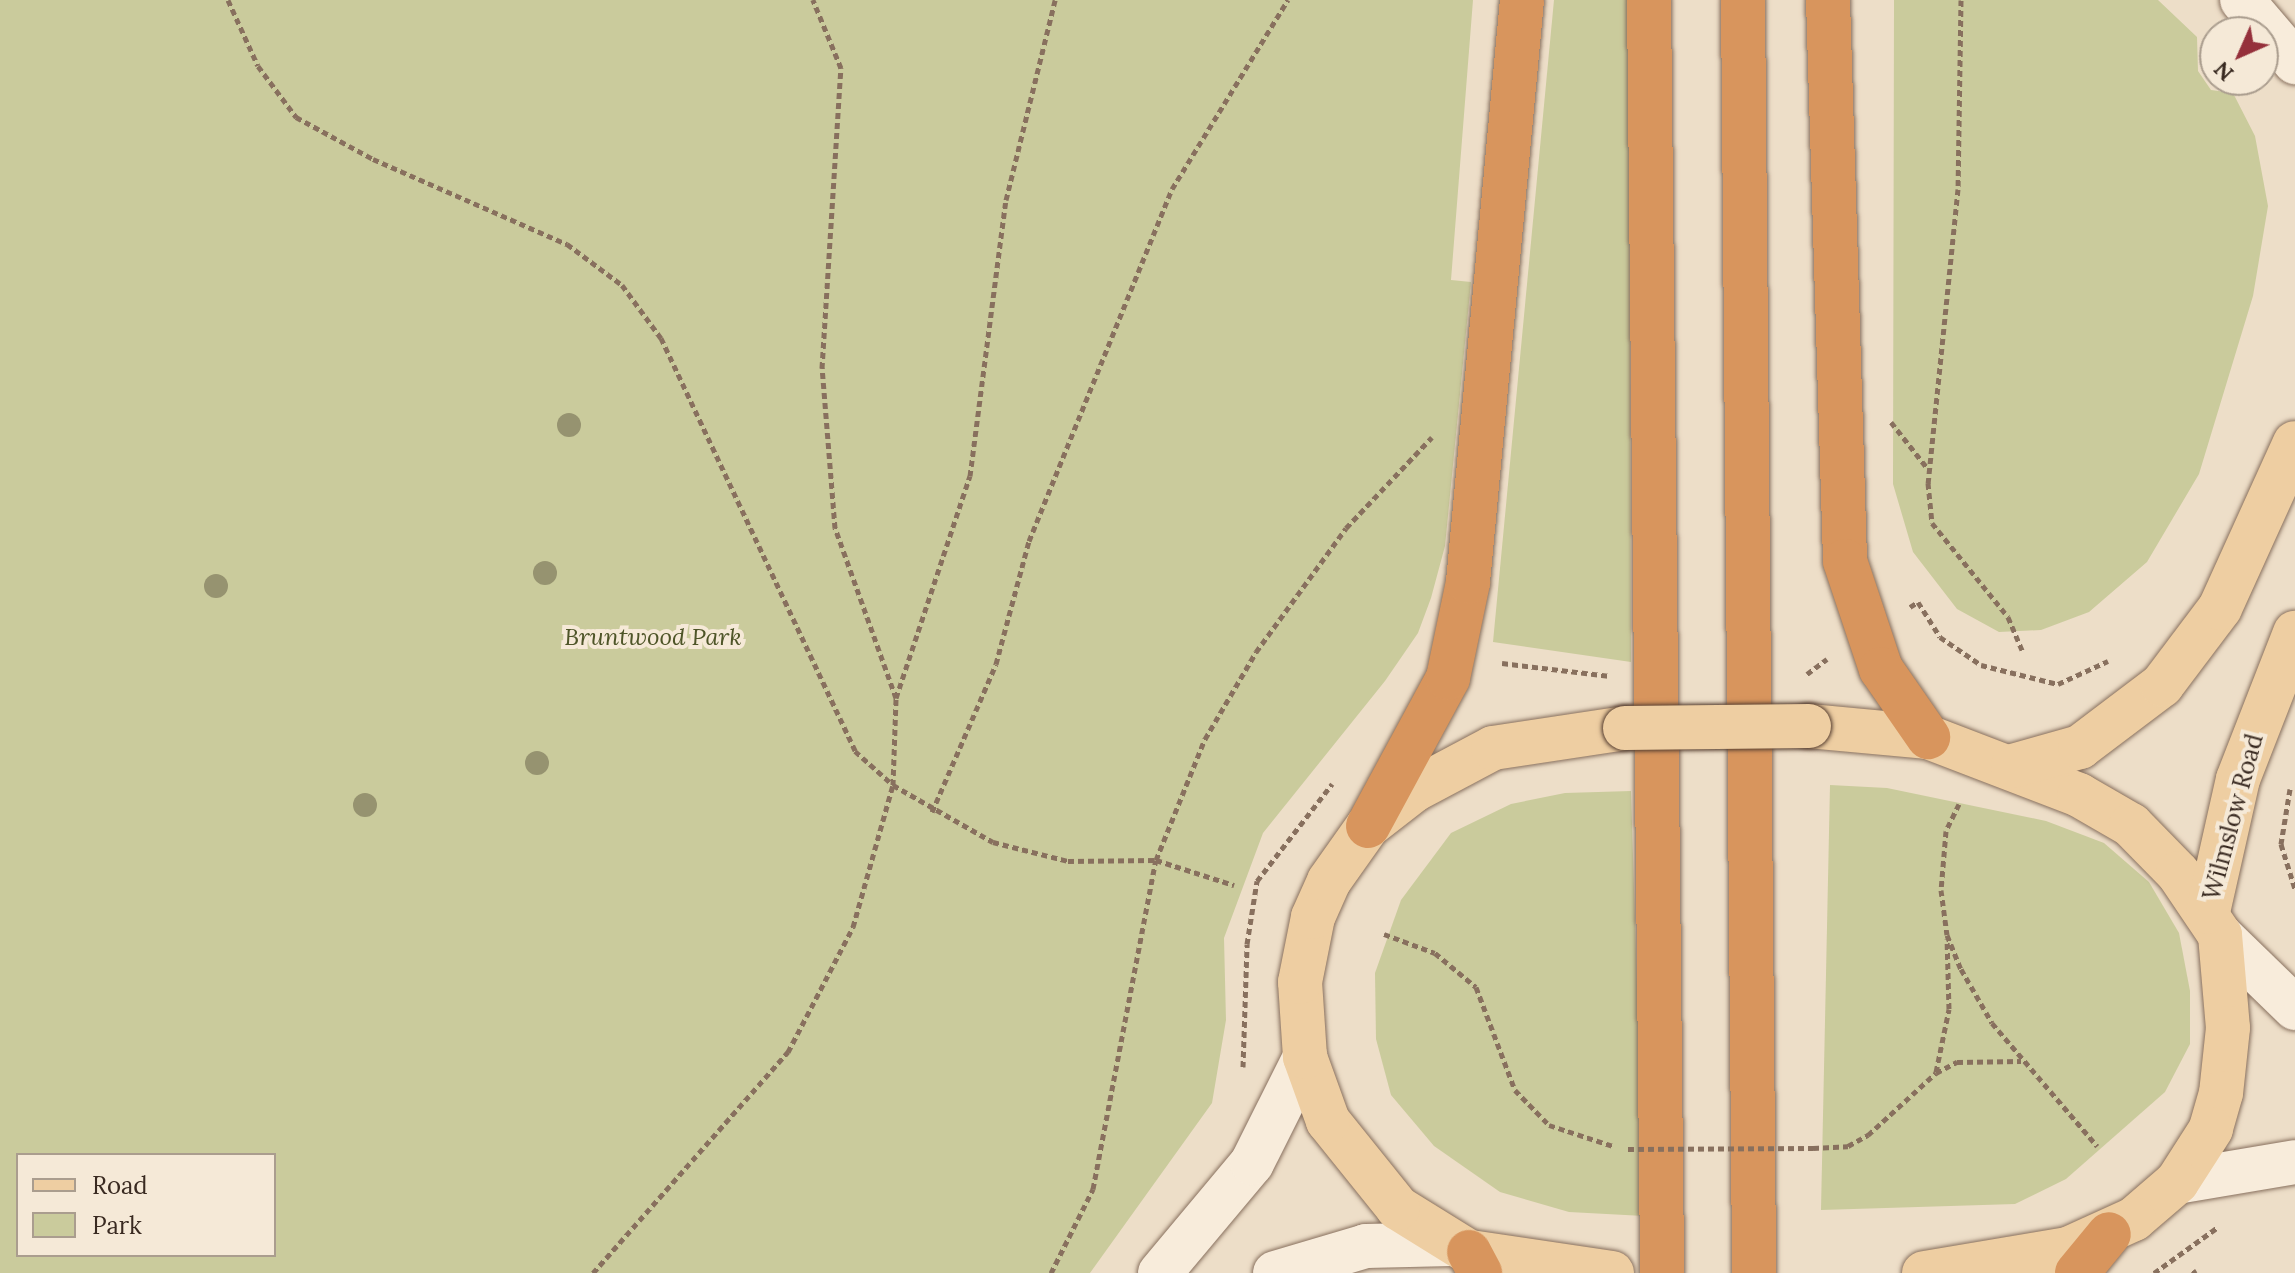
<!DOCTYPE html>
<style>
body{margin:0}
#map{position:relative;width:2295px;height:1273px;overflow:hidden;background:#eddec8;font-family:Lora,serif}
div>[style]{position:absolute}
.green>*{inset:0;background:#cacb9c}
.path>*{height:5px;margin-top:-2.5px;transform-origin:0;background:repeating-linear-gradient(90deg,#88705e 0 6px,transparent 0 10px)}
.roads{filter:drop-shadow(0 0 2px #88705e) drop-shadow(0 0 2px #88705e)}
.minor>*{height:44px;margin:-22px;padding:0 22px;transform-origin:22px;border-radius:22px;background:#f8ecdb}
.major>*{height:44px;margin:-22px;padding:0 22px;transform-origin:22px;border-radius:22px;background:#eecea2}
.highway>*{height:44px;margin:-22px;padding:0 22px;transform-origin:22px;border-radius:22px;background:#d8955d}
.path-bridge>*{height:5px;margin-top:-2.5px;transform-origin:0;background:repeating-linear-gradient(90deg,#88705e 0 6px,transparent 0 10px)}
.bridges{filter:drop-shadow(0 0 2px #573f31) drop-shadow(0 0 2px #573f31)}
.major-bridge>*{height:44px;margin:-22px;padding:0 22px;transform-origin:22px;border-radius:22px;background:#eecea2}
.trees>*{width:24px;height:24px;margin:-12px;border-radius:50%;background:#969370}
span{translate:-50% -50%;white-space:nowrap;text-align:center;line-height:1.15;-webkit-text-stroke:8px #f5e9d7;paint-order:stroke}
.park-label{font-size:24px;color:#4e5528;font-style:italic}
.street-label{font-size:24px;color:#392a21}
.legend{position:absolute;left:16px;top:1153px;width:260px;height:104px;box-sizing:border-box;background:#f5e9d7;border:2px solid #aa9d8e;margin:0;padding:10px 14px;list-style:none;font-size:24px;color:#392a21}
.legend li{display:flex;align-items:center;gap:16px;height:40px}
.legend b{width:40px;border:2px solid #aa9d8e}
.north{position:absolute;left:2199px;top:16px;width:80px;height:80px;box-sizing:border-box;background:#f5e9d7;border:2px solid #aa9d8e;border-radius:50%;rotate:225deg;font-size:22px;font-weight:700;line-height:32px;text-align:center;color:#392a21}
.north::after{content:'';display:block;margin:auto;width:28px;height:36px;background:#95303b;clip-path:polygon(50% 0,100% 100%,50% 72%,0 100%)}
</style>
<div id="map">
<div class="green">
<i style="clip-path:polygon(evenodd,0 0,1473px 0,1451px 280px,1471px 282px,1445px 546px,1431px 598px,1418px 633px,1385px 681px,1263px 833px,1224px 938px,1226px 1020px,1212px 1103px,1090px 1273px,0 1273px,0 0,18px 1155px,274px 1155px,274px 1255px,18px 1255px,18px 1155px)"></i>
<i style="clip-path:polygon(1554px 0,1629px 0,1631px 662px,1493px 642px)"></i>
<i style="clip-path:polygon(1894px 0,2158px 0,2197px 37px,2198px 71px,2211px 90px,2233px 93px,2255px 136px,2268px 206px,2253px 296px,2199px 474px,2147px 562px,2089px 612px,2041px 630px,1999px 632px,1957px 609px,1913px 552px,1893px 484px)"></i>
<i style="clip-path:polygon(1830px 785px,1887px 788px,2046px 821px,2104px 843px,2149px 882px,2179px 933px,2190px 991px,2190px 1044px,2165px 1092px,2066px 1179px,2015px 1204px,1821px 1210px)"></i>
<i style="clip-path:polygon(1631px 791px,1644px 1216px,1569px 1212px,1500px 1192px,1434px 1146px,1391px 1095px,1376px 1039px,1375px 973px,1401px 900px,1451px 833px,1511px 804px,1565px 793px)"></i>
</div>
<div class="path">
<i style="left:228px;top:0;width:72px;rotate:65.6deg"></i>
<i style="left:258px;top:66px;width:64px;rotate:53.3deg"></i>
<i style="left:296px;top:117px;width:88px;rotate:28.6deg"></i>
<i style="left:373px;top:159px;width:212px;rotate:23.7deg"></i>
<i style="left:567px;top:244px;width:69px;rotate:36.7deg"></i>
<i style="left:622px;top:285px;width:66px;rotate:53.7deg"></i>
<i style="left:661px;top:338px;width:456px;rotate:64.8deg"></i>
<i style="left:855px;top:751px;width:51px;rotate:41.8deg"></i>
<i style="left:893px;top:785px;width:115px;rotate:29.7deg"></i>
<i style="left:993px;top:842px;width:77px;rotate:14.2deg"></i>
<i style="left:1068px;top:861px;width:88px;rotate:-0.7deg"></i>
<i style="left:1156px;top:860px;width:82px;rotate:17.8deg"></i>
<i style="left:1961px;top:0;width:189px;rotate:90.9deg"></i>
<i style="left:1958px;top:189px;width:296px;rotate:95.8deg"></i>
<i style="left:1928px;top:483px;width:40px;rotate:84.3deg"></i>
<i style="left:1932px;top:523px;width:121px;rotate:51deg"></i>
<i style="left:2008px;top:617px;width:36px;rotate:67deg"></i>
<i style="left:1891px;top:422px;width:60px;rotate:51.8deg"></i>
<i style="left:1910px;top:607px;width:9px;rotate:-32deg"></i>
<i style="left:1918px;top:602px;width:41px;rotate:57.8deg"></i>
<i style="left:1940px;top:637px;width:50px;rotate:34.3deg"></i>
<i style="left:1981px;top:665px;width:79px;rotate:13.9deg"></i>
<i style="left:2058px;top:684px;width:55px;rotate:-24.7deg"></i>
<i style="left:1502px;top:663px;width:109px;rotate:6.9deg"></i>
<i style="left:1807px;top:674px;width:25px;rotate:-37deg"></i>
<i style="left:896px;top:698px;width:234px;rotate:-71.6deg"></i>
<i style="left:970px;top:476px;width:278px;rotate:-82.6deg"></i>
<i style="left:1006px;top:200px;width:206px;rotate:-76.2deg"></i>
<i style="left:2290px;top:789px;width:56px;rotate:99.3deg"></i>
<i style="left:2281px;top:844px;width:47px;rotate:72.7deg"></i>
<i style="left:1959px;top:804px;width:30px;rotate:116deg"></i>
<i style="left:1946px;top:831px;width:59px;rotate:94.8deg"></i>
<i style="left:1941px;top:890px;width:45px;rotate:82.4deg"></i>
<i style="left:1947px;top:935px;width:37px;rotate:68deg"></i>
<i style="left:1961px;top:969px;width:62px;rotate:60.1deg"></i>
<i style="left:1992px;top:1023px;width:162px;rotate:49.5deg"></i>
<i style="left:932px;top:812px;width:161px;rotate:-66.6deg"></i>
<i style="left:996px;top:664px;width:127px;rotate:-75deg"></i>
<i style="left:1029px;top:541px;width:380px;rotate:-67.9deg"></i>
<i style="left:1172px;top:189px;width:222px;rotate:-58.5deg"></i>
<i style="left:1384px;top:934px;width:54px;rotate:20.4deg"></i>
<i style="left:1435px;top:953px;width:53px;rotate:39.7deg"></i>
<i style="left:1476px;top:987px;width:110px;rotate:69.3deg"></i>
<i style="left:1515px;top:1090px;width:49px;rotate:45.8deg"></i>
<i style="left:1549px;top:1125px;width:67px;rotate:18.2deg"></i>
<i style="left:1243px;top:1067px;width:123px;rotate:-88.1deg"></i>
<i style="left:1247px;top:944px;width:64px;rotate:-81deg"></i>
<i style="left:1257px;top:881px;width:123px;rotate:-52.3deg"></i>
<i style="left:1936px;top:1072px;width:64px;rotate:-78.3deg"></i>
<i style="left:1949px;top:1009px;width:70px;rotate:-91.6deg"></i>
<i style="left:1813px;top:1148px;width:35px;rotate:-3deg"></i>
<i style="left:1848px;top:1146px;width:23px;rotate:-29deg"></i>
<i style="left:1868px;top:1135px;width:92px;rotate:-42.4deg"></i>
<i style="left:1936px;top:1073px;width:24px;rotate:-28deg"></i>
<i style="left:1957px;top:1062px;width:64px;rotate:-0.9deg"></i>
<i style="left:2193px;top:1270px;width:4px;rotate:56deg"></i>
<i style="left:593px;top:1273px;width:295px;rotate:-48.6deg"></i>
<i style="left:788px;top:1052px;width:141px;rotate:-62.5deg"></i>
<i style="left:853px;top:927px;width:148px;rotate:-74.3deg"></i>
<i style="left:893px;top:785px;width:87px;rotate:-88deg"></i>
<i style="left:896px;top:698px;width:181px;rotate:-109.7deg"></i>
<i style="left:835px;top:528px;width:161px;rotate:-94.6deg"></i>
<i style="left:822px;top:368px;width:301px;rotate:-86.4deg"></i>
<i style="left:841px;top:68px;width:74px;rotate:-112.4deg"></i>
<i style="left:1051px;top:1273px;width:94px;rotate:-63.4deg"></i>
<i style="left:1093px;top:1189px;width:335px;rotate:-79.2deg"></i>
<i style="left:1156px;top:860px;width:131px;rotate:-68deg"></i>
<i style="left:1205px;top:739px;width:101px;rotate:-59.6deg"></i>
<i style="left:1256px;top:652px;width:153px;rotate:-54deg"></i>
<i style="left:1346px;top:528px;width:125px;rotate:-46.6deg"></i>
<i style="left:2154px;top:1273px;width:79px;rotate:-35.7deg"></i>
</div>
<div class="roads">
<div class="minor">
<i style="left:2242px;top:0;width:82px;rotate:49.5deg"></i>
<i style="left:2220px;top:935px;width:105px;rotate:44.2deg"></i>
<i style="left:2177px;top:1182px;width:120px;rotate:-9.6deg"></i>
<i style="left:1160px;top:1273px;width:143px;rotate:-50.1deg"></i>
<i style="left:1252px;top:1163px;width:119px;rotate:-63.4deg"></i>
<i style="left:1275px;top:1273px;width:95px;rotate:-16.5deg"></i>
<i style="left:1366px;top:1246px;width:86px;rotate:-1.3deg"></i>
</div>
<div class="major">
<i style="left:1809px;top:726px;width:120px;rotate:5.3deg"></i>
<i style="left:1928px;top:737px;width:162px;rotate:21deg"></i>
<i style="left:2079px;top:795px;width:60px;rotate:30deg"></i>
<i style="left:2131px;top:825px;width:67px;rotate:45.6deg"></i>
<i style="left:2178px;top:873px;width:75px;rotate:55.9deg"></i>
<i style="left:2220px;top:935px;width:93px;rotate:85.1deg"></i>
<i style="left:2228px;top:1028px;width:65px;rotate:96.1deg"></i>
<i style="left:2221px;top:1093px;width:37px;rotate:106deg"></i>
<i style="left:2211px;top:1129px;width:63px;rotate:122.7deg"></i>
<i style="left:2177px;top:1182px;width:57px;rotate:139.3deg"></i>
<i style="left:2134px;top:1219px;width:72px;rotate:155.6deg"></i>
<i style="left:2068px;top:1249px;width:146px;rotate:170.5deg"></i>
<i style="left:2013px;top:766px;width:70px;rotate:-15.8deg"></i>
<i style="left:2080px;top:747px;width:103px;rotate:-37.1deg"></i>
<i style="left:2162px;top:685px;width:96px;rotate:-53deg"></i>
<i style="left:2220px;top:608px;width:181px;rotate:-65.6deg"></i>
<i style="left:2208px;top:912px;width:136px;rotate:-77.3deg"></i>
<i style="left:2238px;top:779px;width:157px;rotate:-68.7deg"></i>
<i style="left:1612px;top:1273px;width:145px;rotate:-171.6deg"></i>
<i style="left:1469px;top:1252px;width:84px;rotate:-148.2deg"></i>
<i style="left:1398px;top:1208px;width:112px;rotate:-128.8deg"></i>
<i style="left:1328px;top:1121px;width:68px;rotate:-109.8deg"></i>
<i style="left:1305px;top:1057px;width:75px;rotate:-93.8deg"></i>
<i style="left:1300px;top:982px;width:66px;rotate:-78.7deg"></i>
<i style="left:1313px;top:917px;width:39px;rotate:-66deg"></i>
<i style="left:1329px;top:881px;width:67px;rotate:-54.7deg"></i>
<i style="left:1368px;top:826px;width:58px;rotate:-38deg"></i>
<i style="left:1414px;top:790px;width:89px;rotate:-28deg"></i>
<i style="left:1493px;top:748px;width:134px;rotate:-8.6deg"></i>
</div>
<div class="highway">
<i style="left:1649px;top:0;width:1273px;rotate:89.41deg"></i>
<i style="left:1743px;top:0;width:1273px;rotate:89.5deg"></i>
<i style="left:1828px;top:0;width:561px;rotate:88.26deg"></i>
<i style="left:1845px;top:561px;width:114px;rotate:71.6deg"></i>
<i style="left:1881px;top:669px;width:83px;rotate:55.3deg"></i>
<i style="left:1368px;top:826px;width:168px;rotate:-61.6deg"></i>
<i style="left:1448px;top:678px;width:98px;rotate:-78.2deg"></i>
<i style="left:1468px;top:582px;width:584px;rotate:-84.7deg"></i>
<i style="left:1469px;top:1252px;width:24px;rotate:62deg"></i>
<i style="left:2077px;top:1273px;width:50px;rotate:-50.6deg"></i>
</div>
</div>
<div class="path-bridge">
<i style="left:1628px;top:1149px;width:185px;rotate:-0.3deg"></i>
</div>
<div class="bridges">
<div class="major-bridge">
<i style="left:1625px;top:728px;width:184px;rotate:-0.6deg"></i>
</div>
</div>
<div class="trees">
<i style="left:569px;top:425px"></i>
<i style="left:545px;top:573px"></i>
<i style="left:216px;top:586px"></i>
<i style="left:537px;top:763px"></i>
<i style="left:365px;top:805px"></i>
</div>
<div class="park-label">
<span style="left:653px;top:637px">Bruntwood Park</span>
</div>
<div class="street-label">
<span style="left:2233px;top:817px;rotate:-75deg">Wilmslow Road</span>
</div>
<ul class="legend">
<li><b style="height:10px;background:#eecea2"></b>Road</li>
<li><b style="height:22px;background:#cacb9c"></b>Park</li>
</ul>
<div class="north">N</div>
</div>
